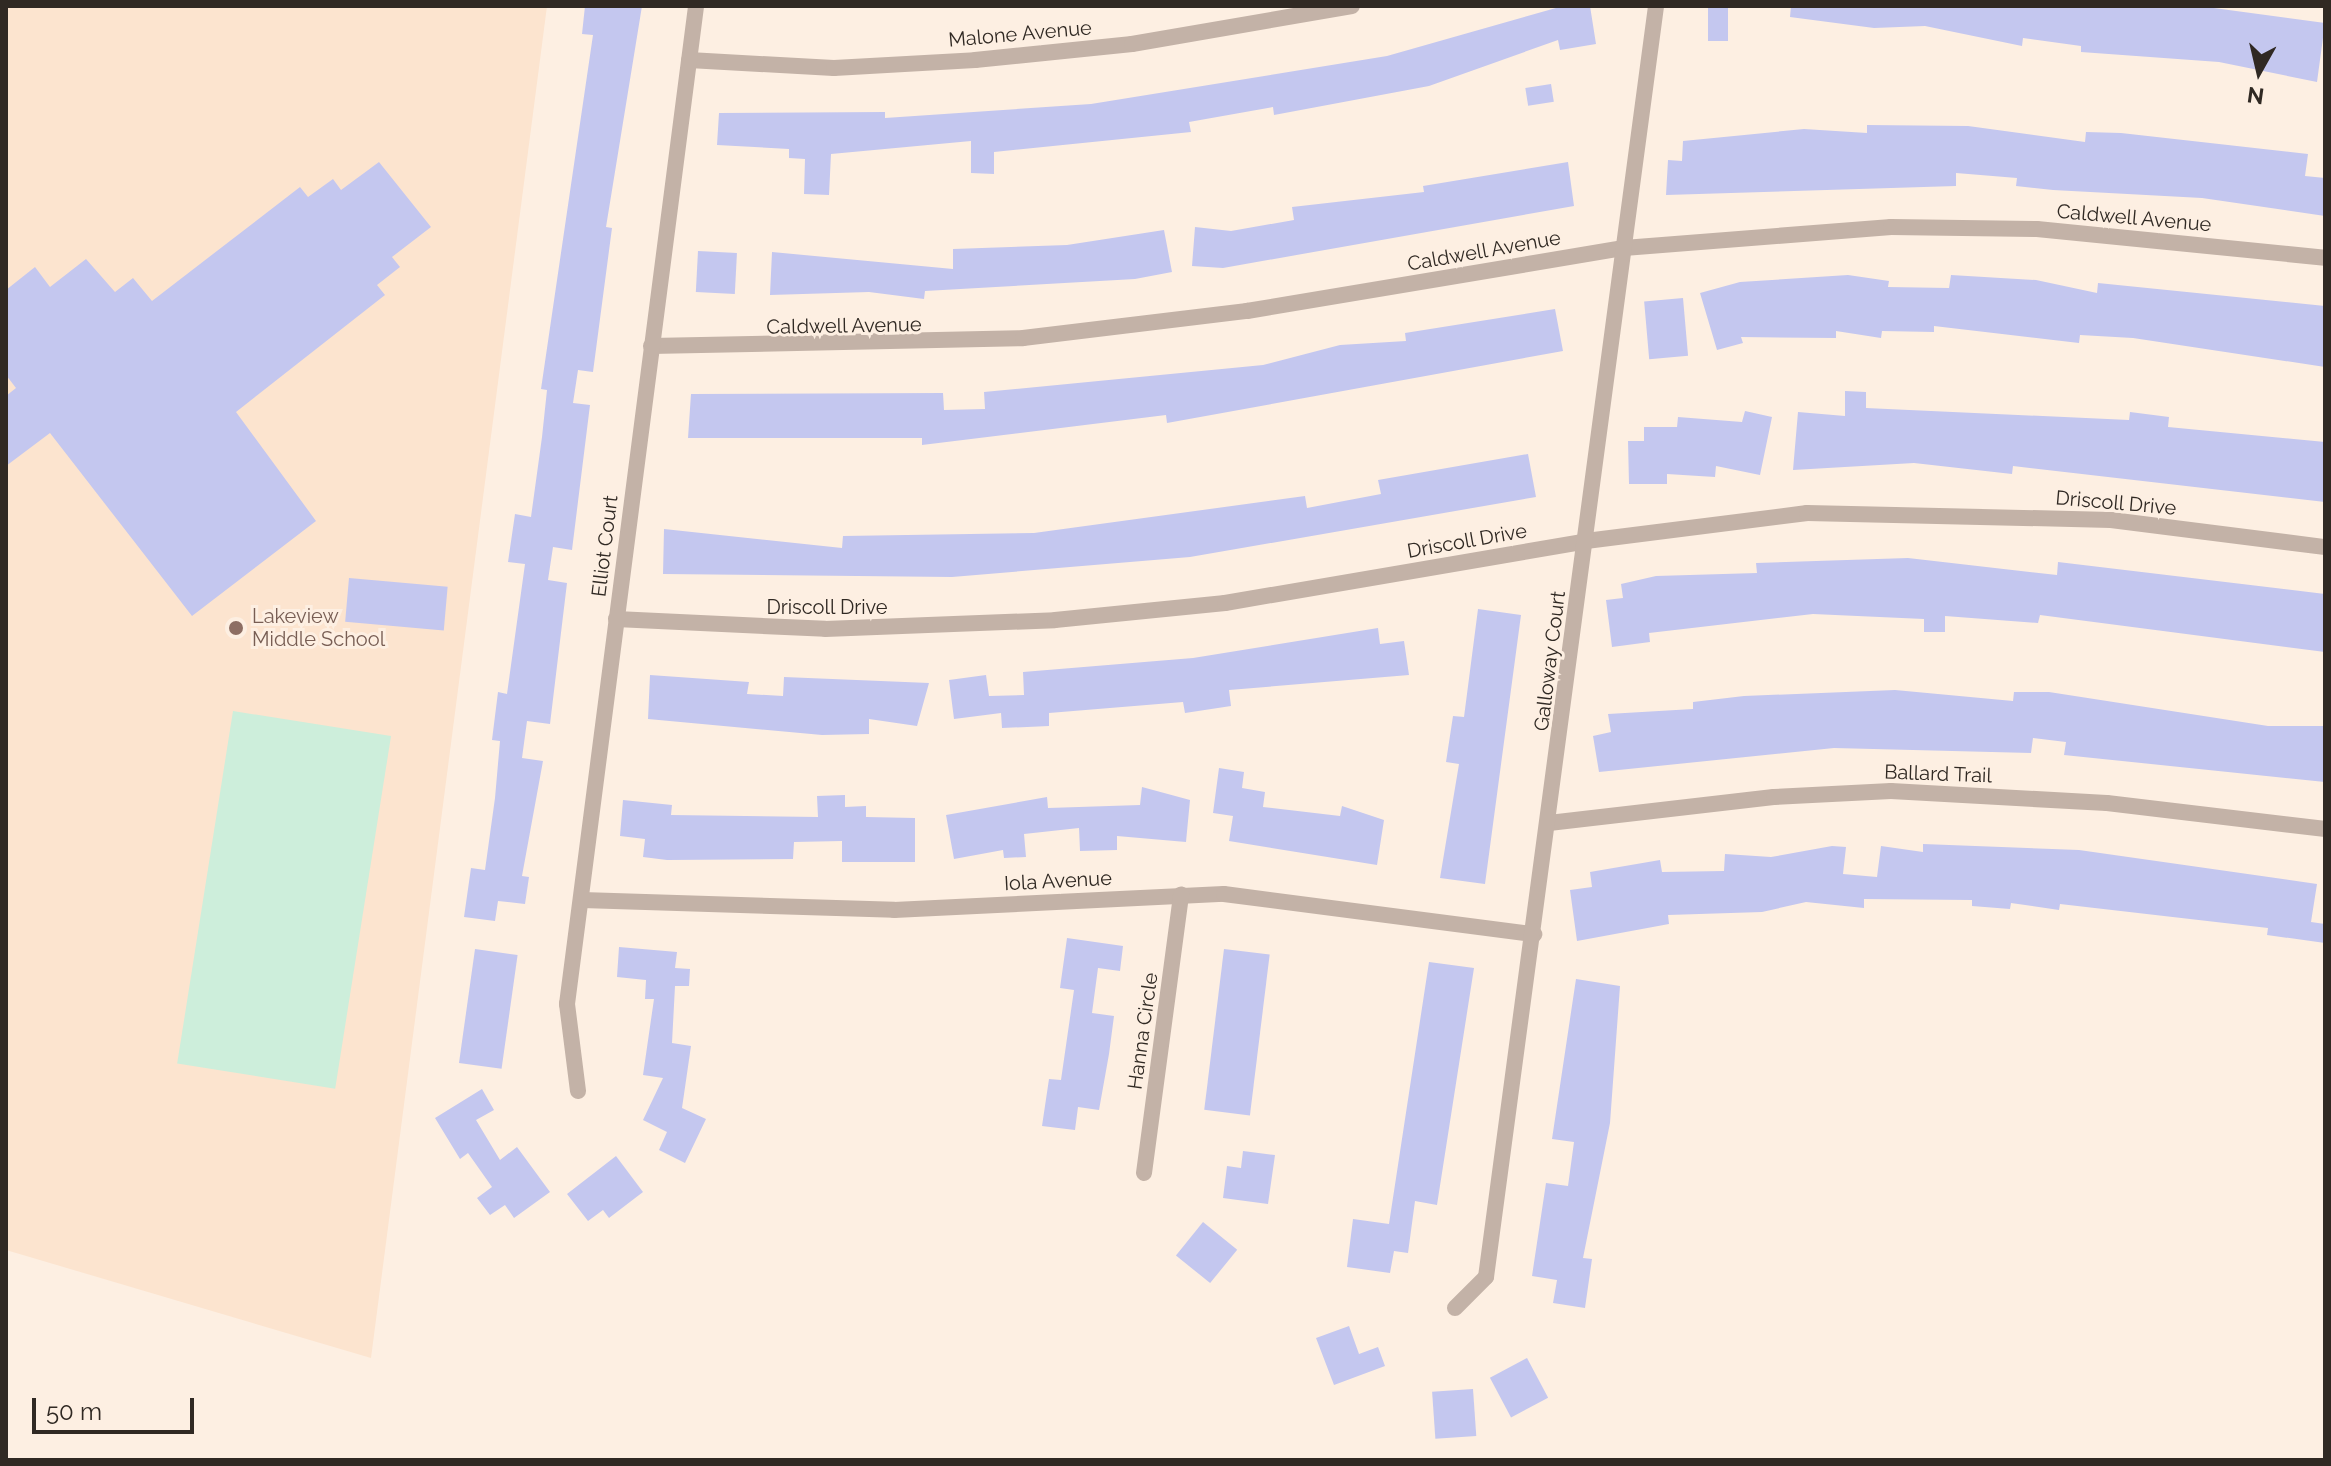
<!DOCTYPE html>
<style>
body{margin:0}
#map{position:relative;width:2331px;height:1466px;overflow:hidden;background:#fdefe2;font-family:Raleway,sans-serif}
div>[style]{position:absolute}
.built>*{inset:0;background:#fce4cf}
.green>*{inset:0;background:#cdeedb;transform-origin:0 0}
.building>*{inset:0;background:#c4c7ef;transform-origin:0 0}
.street>*{height:16px;margin:-8px;padding:0 8px;transform-origin:8px;border-radius:8px;background:#c3b2a7}
.dots>*{width:22px;height:22px;translate:-50% -50%;box-sizing:border-box;border:4px solid #fdefe2;border-radius:50%}
span{translate:-50% -50%;white-space:nowrap;text-align:center;line-height:1.15;-webkit-text-stroke:6px #fdefe2;paint-order:stroke}
.street-label{font-size:20px;color:#302923}
.education-label{font-size:20px;color:#785e54}
.left{translate:0 -50%;text-align:left}
.frame{position:absolute;inset:0;border:8px solid #302923;pointer-events:none}
.north{position:absolute;left:2219px;top:32px;width:80px;height:80px;-webkit-text-stroke:6px #fdefe2;paint-order:stroke;rotate:188deg;font-size:22px;font-weight:700;line-height:32px;text-align:center;color:#302923}
.north::after{content:'';display:block;margin:auto;width:28px;height:36px;background:#302923;clip-path:polygon(50% 0,100% 100%,50% 72%,0 100%)}
.scale{position:absolute;left:32px;top:1398px;width:162px;height:36px;box-sizing:border-box;border:4px solid #302923;border-top:0;padding-left:10px;font-size:24px;line-height:28px;white-space:nowrap;color:#302923;-webkit-text-stroke:6px #fdefe2;paint-order:stroke}
</style>
<div id="map">
<div class="built">
<i style="clip-path:polygon(6px 6px,547px 6px,371px 1358px,6px 1250px)"></i>
</div>
<div class="green">
<i style="left:233px;top:711px;width:160px;height:357px;rotate:9deg"></i>
</div>
<div class="building">
<i style="clip-path:polygon(585px 6px,642px 6px,606px 227px,612px 228px,593px 372px,578px 370px,573px 403px,590px 405px,572px 550px,553px 547px,548px 580px,567px 583px,550px 724px,527px 721px,522px 758px,543px 761px,522px 876px,529px 877px,525px 904px,498px 901px,495px 921px,464px 917px,471px 868px,485px 870px,495px 798px,500px 741px,492px 740px,498px 692px,507px 694px,525px 564px,508px 562px,515px 514px,531px 517px,542px 437px,547px 390px,541px 389px,593px 35px,582px 34px)"></i>
<i style="clip-path:polygon(1563px 6px,1590px 6px,1596px 44px,1560px 50px,1558px 40px,1429px 86px,1274px 115px,1273px 107px,1189px 122px,1191px 132px,994px 152px,994px 174px,971px 173px,971px 141px,831px 154px,829px 195px,804px 194px,805px 159px,789px 158px,789px 149px,717px 145px,719px 113px,885px 112px,885px 118px,1091px 104px,1387px 56px)"></i>
<i style="left:1708px;top:6px;width:20px;height:35px"></i>
<i style="clip-path:polygon(1791px 6px,2199px 6px,2325px 23px,2317px 82px,2219px 62px,2081px 52px,2081px 46px,2023px 38px,2022px 46px,1925px 26px,1874px 28px,1790px 17px)"></i>
<i style="left:1551px;top:84px;width:18px;height:26px;rotate:81deg"></i>
<i style="clip-path:polygon(1867px 125px,1968px 126px,2085px 142px,2086px 132px,2121px 133px,2308px 154px,2305px 176px,2325px 178px,2325px 216px,2202px 198px,2053px 190px,2016px 186px,2017px 178px,1956px 173px,1956px 186px,1666px 195px,1668px 160px,1682px 161px,1683px 141px,1804px 129px,1867px 133px)"></i>
<i style="clip-path:polygon(379px 162px,431px 227px,392px 257px,400px 267px,377px 285px,385px 295px,236px 412px,316px 521px,192px 616px,50px 433px,6px 466px,6px 396px,16px 388px,6px 375px,6px 290px,35px 267px,50px 287px,86px 259px,115px 292px,133px 278px,152px 301px,300px 187px,308px 197px,333px 179px,341px 190px)"></i>
<i style="clip-path:polygon(1568px 162px,1574px 206px,1223px 268px,1192px 266px,1195px 227px,1231px 231px,1294px 220px,1292px 207px,1424px 192px,1423px 186px)"></i>
<i style="clip-path:polygon(1164px 230px,1172px 272px,1135px 279px,925px 291px,924px 299px,869px 292px,770px 295px,772px 252px,953px 269px,953px 249px,1067px 245px)"></i>
<i style="left:698px;top:251px;width:39px;height:41px;rotate:3deg"></i>
<i style="clip-path:polygon(1848px 275px,1889px 281px,1888px 287px,1949px 288px,1951px 275px,2036px 280px,2097px 293px,2098px 283px,2325px 306px,2325px 367px,2133px 338px,2080px 335px,2079px 343px,1934px 326px,1934px 332px,1882px 331px,1881px 338px,1836px 331px,1836px 338px,1741px 337px,1743px 343px,1717px 350px,1700px 293px,1740px 282px)"></i>
<i style="left:1683px;top:298px;width:58px;height:39px;rotate:85deg"></i>
<i style="clip-path:polygon(1555px 309px,1563px 351px,1167px 423px,1166px 415px,922px 445px,922px 438px,688px 438px,691px 394px,943px 393px,944px 410px,985px 409px,984px 392px,1263px 365px,1340px 345px,1406px 341px,1405px 333px)"></i>
<i style="clip-path:polygon(1845px 391px,1866px 392px,1866px 408px,2129px 420px,2130px 412px,2169px 417px,2168px 427px,2325px 442px,2325px 502px,2013px 466px,2012px 474px,1914px 463px,1793px 470px,1798px 412px,1845px 416px)"></i>
<i style="clip-path:polygon(1745px 411px,1772px 417px,1760px 475px,1716px 466px,1715px 477px,1667px 474px,1667px 484px,1629px 484px,1628px 441px,1644px 441px,1644px 427px,1677px 427px,1678px 417px,1742px 422px)"></i>
<i style="clip-path:polygon(1528px 454px,1536px 497px,1190px 557px,952px 577px,663px 574px,664px 529px,842px 548px,843px 536px,1034px 533px,1305px 496px,1307px 508px,1381px 494px,1378px 480px)"></i>
<i style="clip-path:polygon(1908px 558px,2057px 575px,2058px 562px,2325px 594px,2325px 652px,2040px 615px,2038px 623px,1945px 616px,1945px 632px,1924px 632px,1924px 619px,1813px 614px,1649px 633px,1650px 642px,1612px 647px,1606px 600px,1623px 598px,1621px 584px,1656px 576px,1757px 573px,1756px 563px)"></i>
<i style="left:349px;top:578px;width:99px;height:44px;rotate:5deg"></i>
<i style="clip-path:polygon(1478px 609px,1521px 615px,1485px 884px,1440px 878px,1459px 764px,1446px 762px,1453px 716px,1464px 717px)"></i>
<i style="clip-path:polygon(1378px 628px,1380px 644px,1404px 641px,1409px 675px,1229px 690px,1231px 706px,1185px 713px,1183px 702px,1049px 713px,1049px 726px,1002px 728px,1001px 713px,954px 719px,949px 680px,986px 675px,989px 696px,1024px 695px,1023px 672px,1193px 658px)"></i>
<i style="clip-path:polygon(650px 675px,749px 682px,747px 694px,783px 696px,784px 677px,929px 683px,917px 726px,869px 719px,869px 734px,822px 735px,648px 719px)"></i>
<i style="clip-path:polygon(1895px 690px,2013px 701px,2014px 692px,2049px 692px,2268px 726px,2325px 726px,2325px 782px,2064px 755px,2066px 742px,2033px 738px,2031px 753px,1834px 748px,1599px 772px,1593px 736px,1611px 732px,1608px 714px,1693px 709px,1693px 702px,1744px 696px)"></i>
<i style="clip-path:polygon(1219px 768px,1244px 772px,1242px 788px,1265px 792px,1263px 807px,1340px 816px,1342px 806px,1384px 820px,1377px 865px,1229px 841px,1233px 816px,1213px 813px)"></i>
<i style="clip-path:polygon(1142px 787px,1190px 800px,1186px 842px,1117px 836px,1117px 850px,1080px 851px,1079px 828px,1024px 834px,1026px 857px,1004px 858px,1003px 850px,954px 859px,946px 815px,1047px 797px,1048px 808px,1140px 805px)"></i>
<i style="clip-path:polygon(845px 795px,845px 807px,866px 806px,866px 817px,915px 818px,915px 862px,842px 862px,842px 841px,794px 842px,793px 859px,667px 860px,643px 857px,645px 839px,620px 836px,623px 800px,672px 805px,671px 815px,818px 817px,817px 796px)"></i>
<i style="clip-path:polygon(1923px 844px,2079px 850px,2317px 884px,2311px 922px,2325px 924px,2325px 943px,2267px 935px,2268px 928px,2060px 904px,2059px 910px,2011px 903px,2010px 909px,1972px 906px,1972px 900px,1864px 899px,1864px 908px,1806px 902px,1762px 912px,1668px 915px,1669px 924px,1577px 941px,1570px 890px,1592px 887px,1590px 872px,1660px 860px,1662px 872px,1724px 871px,1725px 854px,1771px 857px,1832px 846px,1846px 847px,1843px 874px,1877px 877px,1881px 846px,1923px 852px)"></i>
<i style="clip-path:polygon(1067px 938px,1123px 946px,1120px 971px,1098px 968px,1092px 1013px,1114px 1016px,1109px 1054px,1099px 1110px,1078px 1107px,1075px 1130px,1042px 1126px,1049px 1079px,1061px 1080px,1074px 990px,1060px 988px)"></i>
<i style="clip-path:polygon(619px 947px,677px 952px,675px 968px,690px 969px,689px 986px,675px 986px,672px 1043px,691px 1046px,682px 1108px,706px 1119px,685px 1163px,659px 1150px,667px 1132px,643px 1120px,663px 1078px,643px 1075px,654px 999px,645px 999px,646px 980px,617px 977px)"></i>
<i style="left:475px;top:949px;width:43px;height:115px;rotate:8deg"></i>
<i style="left:1224px;top:949px;width:46px;height:162px;rotate:7deg"></i>
<i style="clip-path:polygon(1429px 962px,1474px 968px,1437px 1205px,1415px 1201px,1408px 1253px,1394px 1251px,1390px 1273px,1347px 1267px,1353px 1219px,1389px 1224px)"></i>
<i style="clip-path:polygon(1576px 979px,1620px 986px,1610px 1123px,1583px 1258px,1592px 1259px,1585px 1308px,1553px 1303px,1557px 1280px,1532px 1276px,1546px 1183px,1568px 1186px,1574px 1142px,1552px 1139px)"></i>
<i style="clip-path:polygon(482px 1089px,494px 1110px,476px 1120px,500px 1160px,517px 1147px,550px 1192px,514px 1218px,505px 1205px,490px 1215px,477px 1198px,492px 1187px,468px 1153px,460px 1159px,435px 1118px)"></i>
<i style="clip-path:polygon(1243px 1151px,1275px 1155px,1268px 1204px,1223px 1198px,1227px 1166px,1241px 1168px)"></i>
<i style="clip-path:polygon(616px 1156px,643px 1192px,609px 1218px,603px 1210px,588px 1221px,567px 1194px)"></i>
<i style="left:1203px;top:1222px;width:44px;height:43px;rotate:39deg"></i>
<i style="clip-path:polygon(1349px 1326px,1359px 1354px,1378px 1347px,1385px 1366px,1334px 1385px,1316px 1338px)"></i>
<i style="left:1527px;top:1358px;width:45px;height:42px;rotate:62deg"></i>
<i style="left:1473px;top:1389px;width:47px;height:41px;rotate:86deg"></i>
</div>
<div class="street">
<i style="left:689px;top:60px;width:145px;rotate:3.2deg"></i>
<i style="left:834px;top:68px;width:141px;rotate:-3.2deg"></i>
<i style="left:975px;top:60px;width:158px;rotate:-5.8deg"></i>
<i style="left:1132px;top:44px;width:223px;rotate:-9.8deg"></i>
<i style="left:651px;top:346px;width:372px;rotate:-1.2deg"></i>
<i style="left:1023px;top:338px;width:226px;rotate:-6.9deg"></i>
<i style="left:1247px;top:311px;width:382px;rotate:-9.5deg"></i>
<i style="left:1624px;top:248px;width:268px;rotate:-4.5deg"></i>
<i style="left:1891px;top:227px;width:146px;rotate:0.8deg"></i>
<i style="left:2037px;top:229px;width:289px;rotate:5.7deg"></i>
<i style="left:616px;top:619px;width:209px;rotate:2.7deg"></i>
<i style="left:825px;top:629px;width:230px;rotate:-2.2deg"></i>
<i style="left:1055px;top:620px;width:171px;rotate:-5.7deg"></i>
<i style="left:1225px;top:603px;width:366px;rotate:-9.7deg"></i>
<i style="left:1586px;top:541px;width:223px;rotate:-7.2deg"></i>
<i style="left:1807px;top:513px;width:304px;rotate:1.3deg"></i>
<i style="left:2111px;top:520px;width:216px;rotate:7.2deg"></i>
<i style="left:1549px;top:823px;width:226px;rotate:-6.6deg"></i>
<i style="left:1774px;top:797px;width:117px;rotate:-2.9deg"></i>
<i style="left:1891px;top:791px;width:216px;rotate:3.2deg"></i>
<i style="left:2107px;top:803px;width:220px;rotate:6.8deg"></i>
<i style="left:582px;top:900px;width:312px;rotate:1.8deg"></i>
<i style="left:894px;top:910px;width:330px;rotate:-2.8deg"></i>
<i style="left:1224px;top:894px;width:313px;rotate:7.4deg"></i>
<i style="left:578px;top:1091px;width:88px;rotate:-97.2deg"></i>
<i style="left:567px;top:1004px;width:1006px;rotate:-82.63deg"></i>
<i style="left:1144px;top:1173px;width:281px;rotate:-82.4deg"></i>
<i style="left:1455px;top:1308px;width:44px;rotate:-45deg"></i>
<i style="left:1486px;top:1277px;width:1282px;rotate:-82.38deg"></i>
</div>
<div class="dots">
<i style="left:236px;top:628px;background:#8d6e63"></i>
</div>
<div class="street-label">
<span style="left:1020px;top:34px;rotate:-5deg">Malone Avenue</span>
<span style="left:2134px;top:218px;rotate:5deg">Caldwell Avenue</span>
<span style="left:1484px;top:251px;rotate:-10deg">Caldwell Avenue</span>
<span style="left:844px;top:326px;rotate:-1deg">Caldwell Avenue</span>
<span style="left:2116px;top:503px;rotate:5deg">Driscoll Drive</span>
<span style="left:1467px;top:541px;rotate:-10deg">Driscoll Drive</span>
<span style="left:605px;top:546px;rotate:-83deg">Elliot Court</span>
<span style="left:827px;top:607px">Driscoll Drive</span>
<span style="left:1550px;top:661px;rotate:-83deg">Galloway Court</span>
<span style="left:1938px;top:774px;rotate:2deg">Ballard Trail</span>
<span style="left:1058px;top:881px;rotate:-3deg">Iola Avenue</span>
<span style="left:1143px;top:1031px;rotate:-82deg">Hanna Circle</span>
</div>
<div class="education-label">
<span class="left" style="left:252px;top:628px">Lakeview<br>Middle School</span>
</div>
<div class="frame"></div>
<div class="north">N</div>
<div class="scale">50 m</div>
</div>
